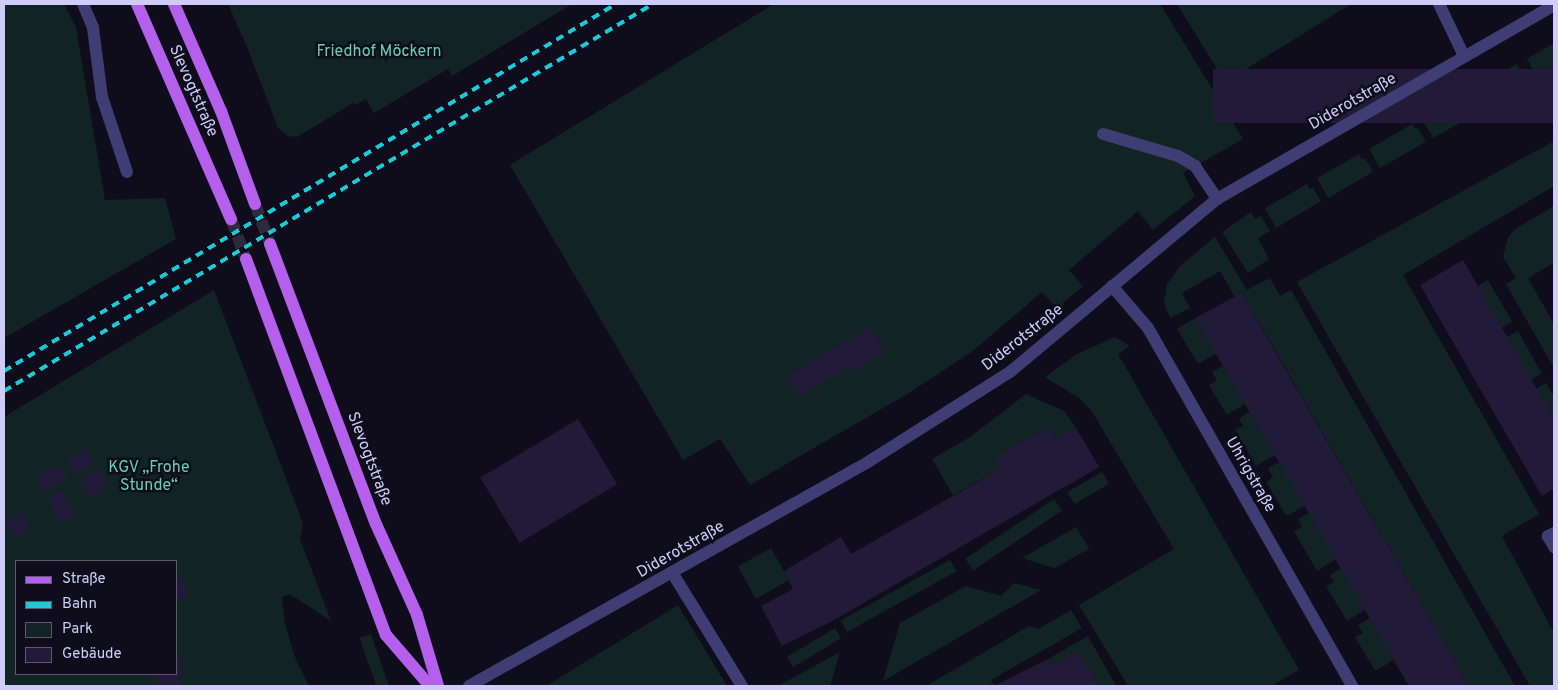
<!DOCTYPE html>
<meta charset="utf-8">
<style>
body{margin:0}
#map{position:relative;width:1558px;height:690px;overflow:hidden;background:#0f0d1b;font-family:Overpass,sans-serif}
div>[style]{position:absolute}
.green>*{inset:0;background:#112423;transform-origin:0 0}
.building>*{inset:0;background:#211b39;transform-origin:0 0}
.major-tunnel>*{height:12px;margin-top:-6px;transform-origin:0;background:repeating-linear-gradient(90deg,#2c2a3c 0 12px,transparent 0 18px)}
.minor>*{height:12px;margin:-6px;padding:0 6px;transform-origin:6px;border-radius:6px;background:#3e3d74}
.major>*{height:12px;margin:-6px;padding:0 6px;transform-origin:6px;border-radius:6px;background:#b560ed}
.rail>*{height:4px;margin-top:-2px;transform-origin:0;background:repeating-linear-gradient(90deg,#19cad9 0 8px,transparent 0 14px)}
span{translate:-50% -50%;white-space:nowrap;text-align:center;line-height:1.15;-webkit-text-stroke:5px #0f0d1b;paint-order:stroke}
.park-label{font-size:16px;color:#62d0b1}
.street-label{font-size:16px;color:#d0ccf9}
.frame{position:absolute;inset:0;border:5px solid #d0ccf9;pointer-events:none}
.legend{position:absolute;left:15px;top:560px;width:162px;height:115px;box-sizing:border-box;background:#0f0d1b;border:1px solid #5c5974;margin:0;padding:6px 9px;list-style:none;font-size:15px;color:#d0ccf9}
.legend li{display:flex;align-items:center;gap:10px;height:25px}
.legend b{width:25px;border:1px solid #5c5974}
</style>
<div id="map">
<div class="green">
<i style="clip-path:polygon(4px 4px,64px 4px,76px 27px,105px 200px,165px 198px,176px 239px,4px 338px)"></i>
<i style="clip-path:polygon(228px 4px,572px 4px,452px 76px,448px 69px,374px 113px,366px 99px,356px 105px,353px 103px,297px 137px,288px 136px,278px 128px,249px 52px)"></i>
<i style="clip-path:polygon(774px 4px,1160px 4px,1243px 139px,1183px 173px,1195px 196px,1153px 230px,1138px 211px,1069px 270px,1083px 286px,1057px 308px,1042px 292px,973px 351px,909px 393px,750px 485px,720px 439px,683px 460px,510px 165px)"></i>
<i style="clip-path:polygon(1177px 4px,1351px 4px,1225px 82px)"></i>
<i style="clip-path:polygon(1554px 43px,1554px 69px,1538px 78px,1527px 59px)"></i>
<i style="clip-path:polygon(1517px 64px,1520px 70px,1523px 68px,1531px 82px,1486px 108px,1475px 89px)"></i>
<i style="clip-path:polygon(1464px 95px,1467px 100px,1471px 98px,1479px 112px,1433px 138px,1422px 119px)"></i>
<i style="clip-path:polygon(1412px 124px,1415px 129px,1418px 128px,1426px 142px,1380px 168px,1369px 149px)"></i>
<i style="clip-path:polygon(1554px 141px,1554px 186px,1403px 275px,1539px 514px,1502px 536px,1554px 633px,1554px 686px,1530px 686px,1297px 282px)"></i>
<i style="clip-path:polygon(1359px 154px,1362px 159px,1365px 158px,1373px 172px,1328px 198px,1317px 178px)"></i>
<i style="clip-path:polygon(1307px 184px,1310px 189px,1313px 188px,1321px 201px,1276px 228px,1265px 208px)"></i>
<i style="clip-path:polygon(1554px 206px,1554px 263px,1528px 278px,1554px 324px,1554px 368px,1506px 284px,1516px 278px,1503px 257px,1508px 237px,1515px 229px)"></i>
<i style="clip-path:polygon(1251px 212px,1255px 219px,1261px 216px,1270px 231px,1258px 238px,1269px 259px,1248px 273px,1222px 232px)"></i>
<i style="clip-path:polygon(1215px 237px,1247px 290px,1270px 278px,1280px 296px,1291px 290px,1515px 686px,1469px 686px,1242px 293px,1235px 297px,1220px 271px,1182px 293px,1190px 308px,1170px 318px,1164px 303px,1167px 284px,1180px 266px)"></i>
<i style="left:1488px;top:280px;width:48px;height:13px;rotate:60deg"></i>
<i style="clip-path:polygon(evenodd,214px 290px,303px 523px,300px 539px,331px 621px,290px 594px,282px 597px,285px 623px,294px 655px,309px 686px,4px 686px,4px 417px,214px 290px,16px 561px,176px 561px,176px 674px,16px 674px,16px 561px)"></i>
<i style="left:1195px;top:318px;width:41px;height:21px;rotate:59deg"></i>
<i style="left:1518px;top:331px;width:49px;height:13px;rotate:61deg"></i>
<i style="clip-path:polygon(1115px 337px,1130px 346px,1118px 354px,1299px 670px,1271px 686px,1128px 686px,1079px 605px,1174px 549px,1091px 410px,1080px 399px,1045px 377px,1077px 354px)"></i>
<i style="clip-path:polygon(1223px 366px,1245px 404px,1227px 415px,1209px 385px,1217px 381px,1212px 372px)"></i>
<i style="clip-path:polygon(1546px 383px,1554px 397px,1554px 419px,1536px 389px)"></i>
<i style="clip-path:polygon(1026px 394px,1064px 411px,1076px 428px,1054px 440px,1047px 427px,995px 457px,1002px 468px,953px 495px,932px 459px,970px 437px)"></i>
<i style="clip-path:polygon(1250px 412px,1275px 455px,1256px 466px,1235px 430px,1243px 426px,1239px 418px)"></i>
<i style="clip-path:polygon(1279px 462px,1305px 506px,1286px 516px,1266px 482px,1273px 478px,1268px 468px)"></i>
<i style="left:1102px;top:472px;width:14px;height:40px;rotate:60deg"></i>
<i style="left:1054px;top:499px;width:14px;height:107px;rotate:56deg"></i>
<i style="clip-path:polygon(1309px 513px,1336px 559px,1317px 571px,1294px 531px,1302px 527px,1298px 519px)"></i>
<i style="clip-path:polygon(1076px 527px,1089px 549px,1054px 568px,1022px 558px)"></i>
<i style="left:771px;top:548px;width:37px;height:38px;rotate:61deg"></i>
<i style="left:950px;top:560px;width:13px;height:125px;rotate:61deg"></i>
<i style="clip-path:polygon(1341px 568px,1365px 610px,1347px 621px,1326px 586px,1334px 582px,1330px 575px)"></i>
<i style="clip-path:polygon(1014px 583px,1041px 590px,883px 681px,900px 623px,966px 586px,1001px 596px)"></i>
<i style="clip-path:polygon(678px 605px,727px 686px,546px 686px,675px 607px)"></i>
<i style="clip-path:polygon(1071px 610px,1082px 628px,991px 680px,994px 686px,926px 686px,1029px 626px,1038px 629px)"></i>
<i style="clip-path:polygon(1370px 618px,1394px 660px,1375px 671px,1355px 637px,1363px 633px,1358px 625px)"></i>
<i style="left:835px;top:628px;width:12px;height:56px;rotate:59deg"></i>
<i style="left:371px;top:634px;width:55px;height:12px;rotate:71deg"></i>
<i style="clip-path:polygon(1088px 636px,1116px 686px,1099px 686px,1078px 651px,1052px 666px,1048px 659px)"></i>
<i style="clip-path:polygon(840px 652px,830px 686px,778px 686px)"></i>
</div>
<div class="building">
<i style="left:1554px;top:69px;width:54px;height:341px;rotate:90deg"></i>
<i style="clip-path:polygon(1463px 260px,1554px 419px,1554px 488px,1542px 496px,1420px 285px)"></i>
<i style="clip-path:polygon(1242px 293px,1273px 348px,1469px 686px,1409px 686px,1195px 318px)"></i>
<i style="clip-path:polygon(869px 327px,885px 353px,853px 372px,849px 367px,799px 397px,787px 377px)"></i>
<i style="left:578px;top:419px;width:76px;height:114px;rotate:59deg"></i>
<i style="clip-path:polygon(1047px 427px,1054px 440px,1076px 428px,1099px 467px,834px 620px,782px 646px,761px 606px,793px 589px,784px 571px,841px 537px,851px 554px,1002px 468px,995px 457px)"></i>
<i style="left:84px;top:448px;width:19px;height:21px;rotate:58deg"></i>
<i style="left:58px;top:465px;width:17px;height:27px;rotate:59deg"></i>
<i style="clip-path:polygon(99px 469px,106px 481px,101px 484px,104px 490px,90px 499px,79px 481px)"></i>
<i style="left:61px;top:490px;width:29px;height:17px;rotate:59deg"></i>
<i style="left:20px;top:512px;width:19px;height:19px;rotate:55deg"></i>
<i style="clip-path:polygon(180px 577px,189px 595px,176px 601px,176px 579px)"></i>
<i style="clip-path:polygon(1078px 651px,1099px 686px,994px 686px,1048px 659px,1052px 666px)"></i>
<i style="clip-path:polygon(176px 655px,185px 673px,177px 677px,181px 686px,171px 686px,169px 683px,160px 686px,154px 674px,176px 674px)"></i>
</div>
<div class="major-tunnel">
<i style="left:255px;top:204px;width:43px;rotate:69.4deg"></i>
<i style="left:231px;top:219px;width:43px;rotate:69.4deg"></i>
</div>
<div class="minor">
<i style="left:83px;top:4px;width:26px;rotate:67deg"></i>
<i style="left:93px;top:28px;width:70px;rotate:82.6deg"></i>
<i style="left:102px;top:97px;width:79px;rotate:71.6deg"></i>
<i style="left:1439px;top:4px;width:58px;rotate:64.3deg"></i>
<i style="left:1103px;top:134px;width:78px;rotate:16.3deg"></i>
<i style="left:1178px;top:156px;width:20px;rotate:30deg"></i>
<i style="left:1195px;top:166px;width:40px;rotate:56deg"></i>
<i style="left:1112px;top:286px;width:55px;rotate:49.4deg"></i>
<i style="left:1148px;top:328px;width:412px;rotate:60.3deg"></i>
<i style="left:1554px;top:533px;width:7px;rotate:153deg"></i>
<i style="left:1548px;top:536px;width:13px;rotate:61deg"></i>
<i style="left:673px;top:574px;width:132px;rotate:58.4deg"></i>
<i style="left:469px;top:686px;width:458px;rotate:-29.3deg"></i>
<i style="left:868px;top:462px;width:168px;rotate:-32.4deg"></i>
<i style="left:1010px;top:372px;width:270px;rotate:-39.9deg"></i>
<i style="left:1217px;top:199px;width:389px;rotate:-29.9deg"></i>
</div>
<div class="major">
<i style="left:137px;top:4px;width:235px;rotate:66.4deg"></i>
<i style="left:174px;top:4px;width:117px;rotate:66.3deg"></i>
<i style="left:221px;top:111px;width:99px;rotate:69.9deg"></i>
<i style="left:270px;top:244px;width:299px;rotate:69.3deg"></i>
<i style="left:376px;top:524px;width:100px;rotate:65.7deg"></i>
<i style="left:417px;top:615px;width:74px;rotate:73.5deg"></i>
<i style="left:246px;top:259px;width:401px;rotate:69.6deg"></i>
<i style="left:386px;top:635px;width:67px;rotate:49.2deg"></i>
</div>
<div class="rail">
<i style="left:4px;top:371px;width:714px;rotate:-30.95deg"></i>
<i style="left:4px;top:391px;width:756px;rotate:-30.81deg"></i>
</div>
<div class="park-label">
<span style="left:379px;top:52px">Friedhof Möckern</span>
<span style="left:149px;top:477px">KGV „Frohe<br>Stunde“</span>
</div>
<div class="street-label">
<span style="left:193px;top:91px;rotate:66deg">Slevogtstraße</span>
<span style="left:1353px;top:102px;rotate:-30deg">Diderotstraße</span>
<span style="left:1023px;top:338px;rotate:-38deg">Diderotstraße</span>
<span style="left:369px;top:459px;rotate:69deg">Slevogtstraße</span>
<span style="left:1250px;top:475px;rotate:60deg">Uhrigstraße</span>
<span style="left:681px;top:550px;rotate:-30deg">Diderotstraße</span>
</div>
<div class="frame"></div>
<ul class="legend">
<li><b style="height:6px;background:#b560ed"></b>Straße</li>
<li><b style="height:6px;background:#19cad9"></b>Bahn</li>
<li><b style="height:14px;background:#112423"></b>Park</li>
<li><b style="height:14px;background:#211b39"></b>Gebäude</li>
</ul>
</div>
